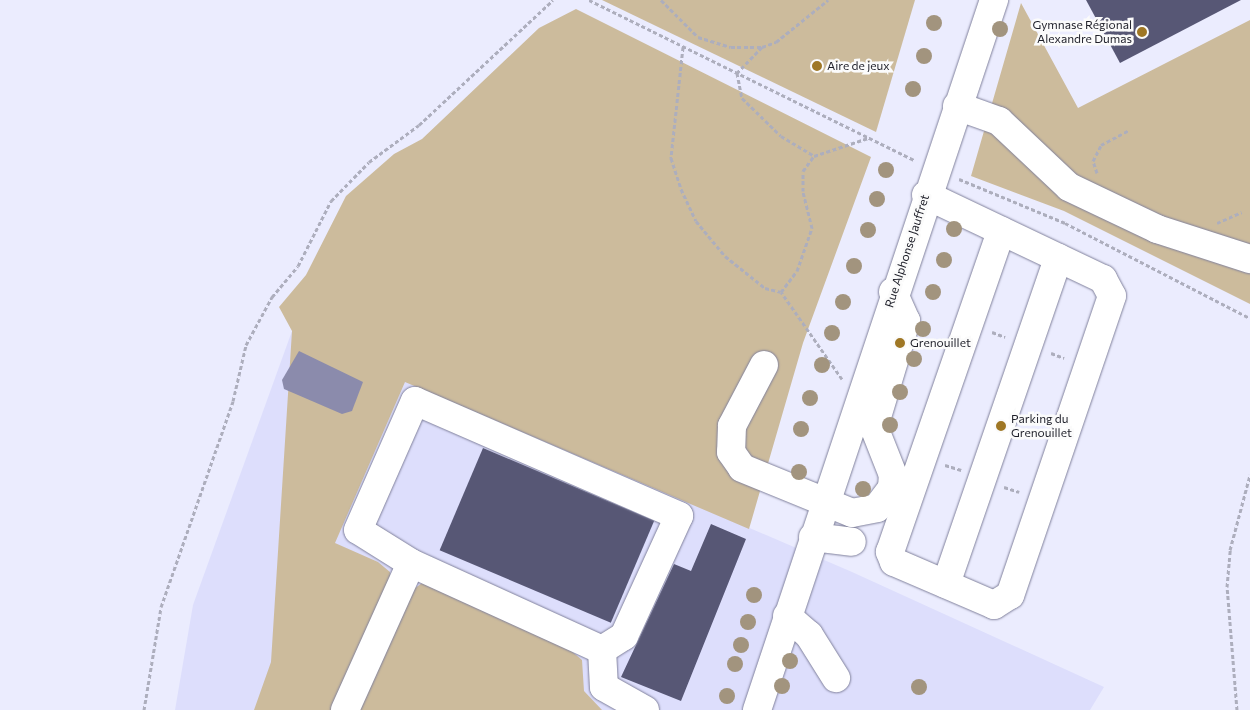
<!DOCTYPE html>
<meta charset="utf-8">
<style>
body{margin:0}
#map{position:relative;width:1250px;height:710px;overflow:hidden;background:#ebecfe;font-family:Commissioner,sans-serif}
div>[style]{position:absolute}
.built>*{inset:0;background:#dddefc}
.green>*{inset:0;background:#ccbb9c}
.water>*{inset:0;background:#8b8bac}
.building>*{inset:0;background:#575775;transform-origin:0 0}
.path>*{height:3px;margin-top:-1.5px;transform-origin:0;background:repeating-linear-gradient(90deg,#adaebd 0 4px,transparent 0 6.5px)}
.roads{filter:drop-shadow(0 0 1px #80819c) drop-shadow(0 0 1px #80819c)}
.minor>*{height:28px;margin:-14px;padding:0 14px;transform-origin:14px;border-radius:14px;background:#fff}
.trees>*{width:16px;height:16px;margin:-8px;border-radius:50%;background:#a2947e}
.dots>*{width:14px;height:14px;translate:-50% -50%;box-sizing:border-box;border:2px solid #fbfbfb;border-radius:50%}
span{translate:-50% -50%;white-space:nowrap;text-align:center;line-height:1.15;-webkit-text-stroke:5px #fbfbfb;paint-order:stroke}
.poi-label{font-size:12px;color:#1d1e28}
.right{translate:-100% -50%;text-align:right}
.left{translate:0 -50%;text-align:left}
.street-label{font-size:12px;color:#1d1e28}
</style>
<div id="map">
<div class="built">
<i style="clip-path:polygon(292px 331px,852px 572px,1104px 687px,1090px 710px,175px 710px,193px 605px)"></i>
</div>
<div class="green">
<i style="clip-path:polygon(602px 0,915px 0,876px 132px)"></i>
<i style="clip-path:polygon(1021px 3px,1078px 108px,1250px 20px,1250px 304px,1064px 211px,971px 176px)"></i>
<i style="clip-path:polygon(576px 9px,871px 157px,803px 343px,749px 529px,405px 382px,335px 543px,378px 562px,390px 572px,391px 584px,334px 710px,254px 710px,271px 662px,292px 331px,279px 307px,306px 275px,346px 196px,394px 154px,422px 139px,539px 28px)"></i>
<i style="clip-path:polygon(422px 583px,569px 649px,582px 660px,584px 691px,602px 710px,357px 710px,410px 592px)"></i>
</div>
<div class="water">
<i style="clip-path:polygon(299px 351px,363px 382px,352px 411px,342px 414px,284px 389px,282px 380px)"></i>
</div>
<div class="building">
<i style="clip-path:polygon(1086px 0,1241px 0,1120px 63px)"></i>
<i style="left:483px;top:448px;width:186px;height:111px;rotate:23deg"></i>
<i style="clip-path:polygon(711px 524px,746px 539px,681px 701px,621px 677px,674px 564px,691px 571px)"></i>
</div>
<div class="path">
<i style="left:589px;top:0;width:362px;rotate:26.2deg"></i>
<i style="left:661px;top:0;width:52px;rotate:45deg"></i>
<i style="left:698px;top:37px;width:34px;rotate:17deg"></i>
<i style="left:731px;top:47px;width:31px"></i>
<i style="left:762px;top:47px;width:15px;rotate:-20deg"></i>
<i style="left:776px;top:42px;width:67px;rotate:-38.9deg"></i>
<i style="left:683px;top:47px;width:112px;rotate:96.2deg"></i>
<i style="left:671px;top:158px;width:33px;rotate:72deg"></i>
<i style="left:681px;top:189px;width:35px;rotate:65deg"></i>
<i style="left:696px;top:221px;width:45px;rotate:50.4deg"></i>
<i style="left:725px;top:256px;width:51px;rotate:38.7deg"></i>
<i style="left:765px;top:288px;width:16px;rotate:14deg"></i>
<i style="left:762px;top:47px;width:36px;rotate:134deg"></i>
<i style="left:737px;top:73px;width:25px;rotate:79deg"></i>
<i style="left:742px;top:98px;width:54px;rotate:44.3deg"></i>
<i style="left:781px;top:136px;width:39px;rotate:31deg"></i>
<i style="left:1097px;top:173px;width:13px;rotate:-108deg"></i>
<i style="left:1093px;top:161px;width:18px;rotate:-63deg"></i>
<i style="left:1101px;top:145px;width:32px;rotate:-28deg"></i>
<i style="left:959px;top:179px;width:115px;rotate:22.5deg"></i>
<i style="left:1065px;top:223px;width:208px;rotate:27.2deg"></i>
<i style="left:1217px;top:223px;width:27px;rotate:-24deg"></i>
<i style="left:992px;top:332px;width:14px;rotate:21deg"></i>
<i style="left:1051px;top:353px;width:14px;rotate:21deg"></i>
<i style="left:842px;top:379px;width:106px;rotate:-125deg"></i>
<i style="left:781px;top:292px;width:26px;rotate:-53deg"></i>
<i style="left:797px;top:271px;width:46px;rotate:-70.8deg"></i>
<i style="left:812px;top:228px;width:38px;rotate:-104deg"></i>
<i style="left:803px;top:191px;width:20px;rotate:-90deg"></i>
<i style="left:803px;top:171px;width:19px;rotate:-54deg"></i>
<i style="left:814px;top:156px;width:57px;rotate:-18.4deg"></i>
<i style="left:945px;top:465px;width:17px;rotate:17deg"></i>
<i style="left:1004px;top:487px;width:16px;rotate:18deg"></i>
<i style="left:144px;top:710px;width:104px;rotate:-80.6deg"></i>
<i style="left:161px;top:607px;width:218px;rotate:-70.7deg"></i>
<i style="left:233px;top:401px;width:57px;rotate:-76.9deg"></i>
<i style="left:246px;top:345px;width:55px;rotate:-61.6deg"></i>
<i style="left:272px;top:297px;width:40px;rotate:-50deg"></i>
<i style="left:298px;top:266px;width:73px;rotate:-63.1deg"></i>
<i style="left:331px;top:201px;width:54px;rotate:-45.7deg"></i>
<i style="left:369px;top:162px;width:62px;rotate:-36.5deg"></i>
<i style="left:419px;top:125px;width:183px;rotate:-43deg"></i>
<i style="left:1237px;top:710px;width:123px;rotate:-94.6deg"></i>
<i style="left:1227px;top:587px;width:37px;rotate:-85deg"></i>
<i style="left:1230px;top:550px;width:78px;rotate:-75.1deg"></i>
</div>
<div class="roads">
<div class="minor">
<i style="left:957px;top:106px;width:45px;rotate:19.7deg"></i>
<i style="left:999px;top:121px;width:96px;rotate:43.3deg"></i>
<i style="left:1069px;top:187px;width:98px;rotate:25.5deg"></i>
<i style="left:1157px;top:229px;width:98px;rotate:17.9deg"></i>
<i style="left:926px;top:195px;width:196px;rotate:25.4deg"></i>
<i style="left:1103px;top:279px;width:19px;rotate:62deg"></i>
<i style="left:1112px;top:296px;width:316px;rotate:108.8deg"></i>
<i style="left:1010px;top:595px;width:19px;rotate:148deg"></i>
<i style="left:994px;top:605px;width:109px;rotate:-156.7deg"></i>
<i style="left:894px;top:562px;width:11px;rotate:-112deg"></i>
<i style="left:890px;top:552px;width:340px;rotate:-70.9deg"></i>
<i style="left:764px;top:365px;width:69px;rotate:117.7deg"></i>
<i style="left:732px;top:426px;width:26px;rotate:92deg"></i>
<i style="left:731px;top:452px;width:19px;rotate:55deg"></i>
<i style="left:742px;top:468px;width:119px;rotate:22.2deg"></i>
<i style="left:852px;top:513px;width:25px;rotate:-11deg"></i>
<i style="left:877px;top:508px;width:25px;rotate:-53deg"></i>
<i style="left:892px;top:488px;width:13px;rotate:-86deg"></i>
<i style="left:893px;top:475px;width:52px;rotate:-111.6deg"></i>
<i style="left:874px;top:427px;width:111px;rotate:-73.2deg"></i>
<i style="left:906px;top:321px;width:32px;rotate:-114deg"></i>
<i style="left:813px;top:537px;width:39px;rotate:7deg"></i>
<i style="left:411px;top:563px;width:62px;rotate:-148.1deg"></i>
<i style="left:358px;top:530px;width:141px;rotate:-66.2deg"></i>
<i style="left:415px;top:401px;width:288px;rotate:23.5deg"></i>
<i style="left:679px;top:516px;width:132px;rotate:114.6deg"></i>
<i style="left:624px;top:636px;width:26px;rotate:148deg"></i>
<i style="left:946px;top:584px;width:345px;rotate:-71deg"></i>
<i style="left:787px;top:616px;width:29px;rotate:41deg"></i>
<i style="left:809px;top:635px;width:51px;rotate:57.9deg"></i>
<i style="left:345px;top:710px;width:161px;rotate:-65.8deg"></i>
<i style="left:411px;top:563px;width:210px;rotate:24.5deg"></i>
<i style="left:602px;top:650px;width:37px;rotate:87deg"></i>
<i style="left:604px;top:687px;width:47px;rotate:29.3deg"></i>
<i style="left:757px;top:710px;width:749px;rotate:-71.54deg"></i>
</div>
</div>
<div class="trees">
<i style="left:934px;top:23px"></i>
<i style="left:1000px;top:29px"></i>
<i style="left:924px;top:56px"></i>
<i style="left:913px;top:89px"></i>
<i style="left:886px;top:170px"></i>
<i style="left:877px;top:199px"></i>
<i style="left:954px;top:229px"></i>
<i style="left:868px;top:230px"></i>
<i style="left:944px;top:260px"></i>
<i style="left:854px;top:266px"></i>
<i style="left:933px;top:292px"></i>
<i style="left:843px;top:302px"></i>
<i style="left:923px;top:329px"></i>
<i style="left:832px;top:333px"></i>
<i style="left:914px;top:359px"></i>
<i style="left:822px;top:365px"></i>
<i style="left:900px;top:392px"></i>
<i style="left:810px;top:398px"></i>
<i style="left:890px;top:425px"></i>
<i style="left:801px;top:429px"></i>
<i style="left:799px;top:472px"></i>
<i style="left:863px;top:489px"></i>
<i style="left:754px;top:595px"></i>
<i style="left:748px;top:622px"></i>
<i style="left:741px;top:645px"></i>
<i style="left:790px;top:661px"></i>
<i style="left:735px;top:664px"></i>
<i style="left:782px;top:686px"></i>
<i style="left:919px;top:687px"></i>
<i style="left:727px;top:696px"></i>
</div>
<div class="dots">
<i style="left:1142px;top:32px;background:#9f7725"></i>
<i style="left:817px;top:66px;background:#9f7725"></i>
<i style="left:900px;top:343px;background:#9f7725"></i>
<i style="left:1001px;top:426px;background:#9f7725"></i>
</div>
<div class="poi-label">
<span class="right" style="left:1132px;top:32px">Gymnase Régional<br>Alexandre Dumas</span>
<span class="left" style="left:827px;top:66px">Aire de jeux</span>
<span class="left" style="left:910px;top:343px">Grenouillet</span>
<span class="left" style="left:1011px;top:426px">Parking du<br>Grenouillet</span>
</div>
<div class="street-label">
<span style="left:907px;top:251px;rotate:-72deg">Rue Alphonse Jauffret</span>
</div>
</div>
